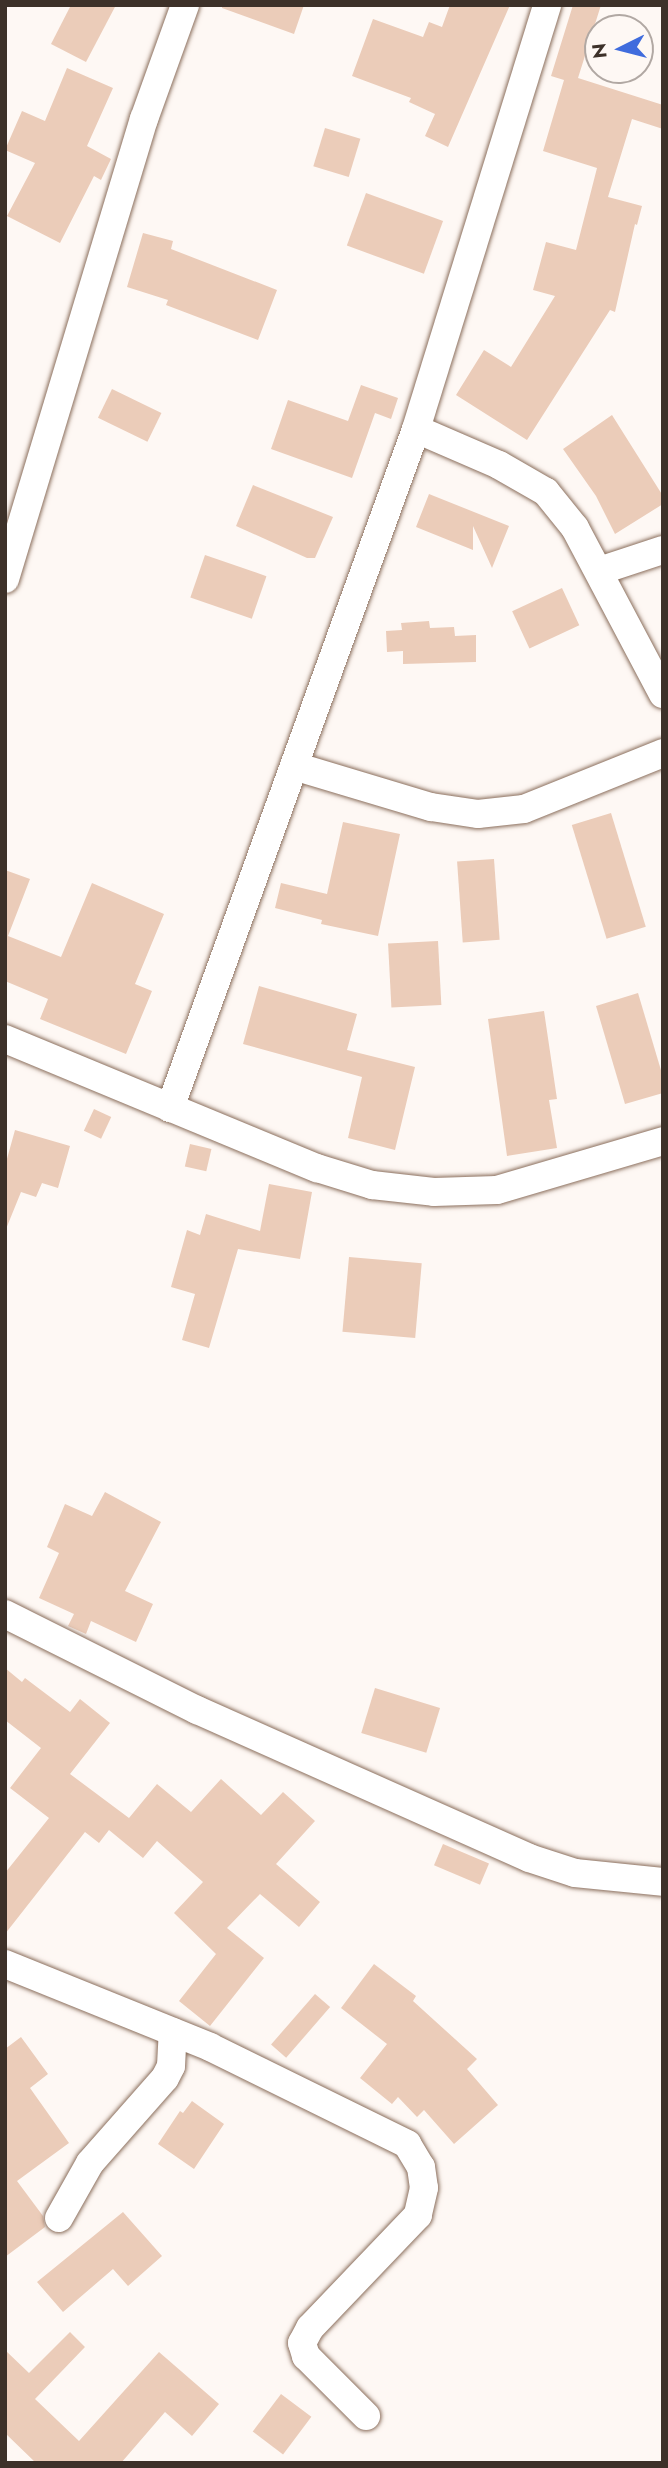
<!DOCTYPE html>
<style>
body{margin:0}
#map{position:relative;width:668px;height:2468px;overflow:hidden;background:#fef8f4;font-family:Jost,sans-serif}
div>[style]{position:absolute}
.building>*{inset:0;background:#ebccb9;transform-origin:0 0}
.roads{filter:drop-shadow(0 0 2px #8b6f5d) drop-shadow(0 0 2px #8b6f5d)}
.street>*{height:28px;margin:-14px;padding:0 14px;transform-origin:14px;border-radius:14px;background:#fff}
span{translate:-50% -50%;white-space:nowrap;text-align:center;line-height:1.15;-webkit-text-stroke:6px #fef8f4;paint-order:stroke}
.frame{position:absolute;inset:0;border:7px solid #3d3129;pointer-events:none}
.north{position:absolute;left:584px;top:14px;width:70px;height:70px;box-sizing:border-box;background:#fef8f4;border:2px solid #b1a8a3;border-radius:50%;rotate:264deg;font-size:19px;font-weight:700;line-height:28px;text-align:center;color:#3d3129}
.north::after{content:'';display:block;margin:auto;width:24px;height:32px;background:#406cdd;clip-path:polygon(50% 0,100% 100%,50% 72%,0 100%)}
</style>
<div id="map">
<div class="building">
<i style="clip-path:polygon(71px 5px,116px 5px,86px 62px,51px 44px)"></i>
<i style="clip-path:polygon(222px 5px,304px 5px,294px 34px,222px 8px)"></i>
<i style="clip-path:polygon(450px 5px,510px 5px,448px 147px,425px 136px,435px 114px,409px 102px,411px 98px,352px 76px,373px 19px,423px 37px,429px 22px,442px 27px)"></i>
<i style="clip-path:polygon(573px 5px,601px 5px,578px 78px,663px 105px,663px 129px,632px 119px,608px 197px,642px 206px,637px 225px,635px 224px,615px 312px,610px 310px,527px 440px,456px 395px,484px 350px,511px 367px,555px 296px,533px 290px,546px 242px,576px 250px,597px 168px,543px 151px,564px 80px,551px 76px)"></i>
<i style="clip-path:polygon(67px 68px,113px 88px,87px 146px,111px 159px,101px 180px,94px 176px,60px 243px,7px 216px,35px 163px,5px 150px,22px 111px,45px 121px)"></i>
<i style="left:325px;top:128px;width:37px;height:40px;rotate:17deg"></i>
<i style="left:366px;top:193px;width:82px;height:56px;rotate:20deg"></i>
<i style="clip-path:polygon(143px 233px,173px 241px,171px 249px,277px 290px,258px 340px,166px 305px,168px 300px,127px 287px)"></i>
<i style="clip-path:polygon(361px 385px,398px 398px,391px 419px,375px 413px,352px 478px,271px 449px,288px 400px,348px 421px)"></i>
<i style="left:112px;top:389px;width:55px;height:32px;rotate:26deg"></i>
<i style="clip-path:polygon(612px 415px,663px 496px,663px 504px,615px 534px,596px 496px,563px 449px)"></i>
<i style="clip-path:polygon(253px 485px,333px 517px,315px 558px,307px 558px,236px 526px)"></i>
<i style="clip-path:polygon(429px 494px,509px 526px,492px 568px,473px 526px,473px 550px,416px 527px)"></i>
<i style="left:205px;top:555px;width:65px;height:45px;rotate:19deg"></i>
<i style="left:562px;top:588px;width:41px;height:55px;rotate:65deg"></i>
<i style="clip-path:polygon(429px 621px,430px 628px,454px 627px,455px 636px,476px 635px,476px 662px,403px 664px,403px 651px,387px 652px,386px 631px,402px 630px,401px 623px)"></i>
<i style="left:611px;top:813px;width:119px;height:41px;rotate:73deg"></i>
<i style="clip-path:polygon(343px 822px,400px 834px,378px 936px,321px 924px,322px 920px,275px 908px,281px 883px,327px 894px)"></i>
<i style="left:494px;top:859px;width:81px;height:37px;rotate:86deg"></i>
<i style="clip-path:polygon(5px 870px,30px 879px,8px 936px,61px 957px,92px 883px,164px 914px,135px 984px,152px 991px,126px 1054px,40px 1019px,48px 999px,5px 981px)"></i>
<i style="left:438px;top:941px;width:64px;height:50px;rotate:87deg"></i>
<i style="clip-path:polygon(259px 986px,357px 1014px,347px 1050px,415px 1067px,395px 1150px,348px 1138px,362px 1077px,243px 1044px)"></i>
<i style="clip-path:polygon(638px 993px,663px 1077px,663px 1093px,625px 1104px,596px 1006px)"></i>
<i style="clip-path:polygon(544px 1011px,557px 1099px,549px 1100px,557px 1148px,507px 1156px,488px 1019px)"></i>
<i style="left:94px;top:1109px;width:19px;height:24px;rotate:25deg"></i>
<i style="clip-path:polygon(15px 1130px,70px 1146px,58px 1188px,42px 1183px,36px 1197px,21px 1192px,6px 1229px,5px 1166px)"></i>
<i style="left:190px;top:1144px;width:22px;height:23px;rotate:13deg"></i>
<i style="clip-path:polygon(269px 1184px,312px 1192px,300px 1259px,238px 1249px,209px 1348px,182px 1340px,195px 1294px,171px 1287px,187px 1230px,200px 1235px,206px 1214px,260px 1231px)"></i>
<i style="left:349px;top:1257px;width:73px;height:75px;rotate:5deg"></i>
<i style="clip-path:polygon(105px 1492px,161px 1522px,125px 1591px,153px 1604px,136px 1642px,91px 1621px,86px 1634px,68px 1626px,74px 1614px,39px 1598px,59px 1553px,47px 1547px,65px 1504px,92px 1516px)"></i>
<i style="clip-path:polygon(5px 1668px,22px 1682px,25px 1678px,70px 1712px,80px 1699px,110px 1723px,70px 1774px,129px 1818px,157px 1784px,191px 1812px,221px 1779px,261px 1815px,283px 1792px,315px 1821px,276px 1864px,320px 1902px,299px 1927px,260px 1894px,227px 1928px,264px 1958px,210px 2026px,179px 2001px,216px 1954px,174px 1913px,203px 1882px,157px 1841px,143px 1858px,109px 1830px,99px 1843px,85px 1832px,5px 1934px,5px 1873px,49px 1818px,10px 1788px,41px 1748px,5px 1720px)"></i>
<i style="left:375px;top:1688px;width:68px;height:47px;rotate:17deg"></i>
<i style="left:443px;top:1844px;width:50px;height:23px;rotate:23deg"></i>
<i style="clip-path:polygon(374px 1964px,416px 1996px,413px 2001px,477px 2059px,467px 2069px,498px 2105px,454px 2144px,424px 2110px,417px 2117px,398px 2097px,392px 2104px,360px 2078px,387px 2044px,341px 2008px)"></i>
<i style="left:315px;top:1994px;width:20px;height:67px;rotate:41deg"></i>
<i style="clip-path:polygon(21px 2037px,48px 2074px,30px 2088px,69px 2143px,17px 2181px,43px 2216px,45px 2227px,5px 2257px,5px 2049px)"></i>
<i style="clip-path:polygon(192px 2101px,224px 2124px,194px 2169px,158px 2144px,180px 2111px,183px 2113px)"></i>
<i style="clip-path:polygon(123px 2212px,162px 2256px,128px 2286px,113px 2269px,63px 2312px,37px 2282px)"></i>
<i style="clip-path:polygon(70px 2332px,85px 2347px,35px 2399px,79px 2441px,159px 2352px,219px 2404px,192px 2436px,165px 2412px,121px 2463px,36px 2463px,5px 2433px,5px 2350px,29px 2373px)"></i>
<i style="left:281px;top:2394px;width:38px;height:47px;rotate:37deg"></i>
</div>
<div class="roads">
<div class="street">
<i style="left:416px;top:429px;width:90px;rotate:23.4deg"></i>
<i style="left:499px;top:465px;width:54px;rotate:29.9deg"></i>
<i style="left:546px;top:492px;width:46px;rotate:51.1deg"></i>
<i style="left:575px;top:528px;width:188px;rotate:62.1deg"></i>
<i style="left:599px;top:571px;width:67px;rotate:-18.2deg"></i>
<i style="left:5px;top:579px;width:481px;rotate:-73.2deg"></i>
<i style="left:144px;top:119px;width:121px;rotate:-70.2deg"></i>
<i style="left:294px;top:766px;width:143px;rotate:16.7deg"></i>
<i style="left:431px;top:807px;width:48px;rotate:8.5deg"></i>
<i style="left:478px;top:814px;width:46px;rotate:-6.2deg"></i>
<i style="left:524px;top:809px;width:150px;rotate:-21.9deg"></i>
<i style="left:5px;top:1039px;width:338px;rotate:22.5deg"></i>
<i style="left:317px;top:1168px;width:58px;rotate:17.2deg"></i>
<i style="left:372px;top:1185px;width:62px;rotate:6.4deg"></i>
<i style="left:434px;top:1192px;width:63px;rotate:-1.8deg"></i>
<i style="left:497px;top:1190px;width:173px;rotate:-16.4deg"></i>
<i style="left:170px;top:1108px;width:722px;rotate:-70.08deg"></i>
<i style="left:416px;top:429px;width:444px;rotate:-72.8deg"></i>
<i style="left:5px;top:1614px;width:215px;rotate:26.6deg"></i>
<i style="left:197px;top:1710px;width:363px;rotate:24deg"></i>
<i style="left:529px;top:1858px;width:48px;rotate:18.1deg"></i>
<i style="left:575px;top:1873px;width:88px;rotate:5.8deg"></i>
<i style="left:5px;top:1964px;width:221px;rotate:22deg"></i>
<i style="left:210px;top:2047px;width:220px;rotate:26.2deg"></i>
<i style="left:407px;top:2144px;width:27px;rotate:59deg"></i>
<i style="left:421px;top:2167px;width:21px;rotate:82deg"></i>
<i style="left:424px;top:2188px;width:28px;rotate:103deg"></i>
<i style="left:418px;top:2215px;width:156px;rotate:133.7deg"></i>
<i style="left:310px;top:2328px;width:17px;rotate:118deg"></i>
<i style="left:302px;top:2343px;width:14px;rotate:73deg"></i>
<i style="left:306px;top:2356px;width:85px;rotate:45deg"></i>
<i style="left:59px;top:2218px;width:63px;rotate:-60.6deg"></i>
<i style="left:90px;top:2163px;width:113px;rotate:-48.6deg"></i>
<i style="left:165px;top:2078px;width:13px;rotate:-63deg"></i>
<i style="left:171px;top:2066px;width:34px;rotate:-87deg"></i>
</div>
</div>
<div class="frame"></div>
<div class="north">N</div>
</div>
